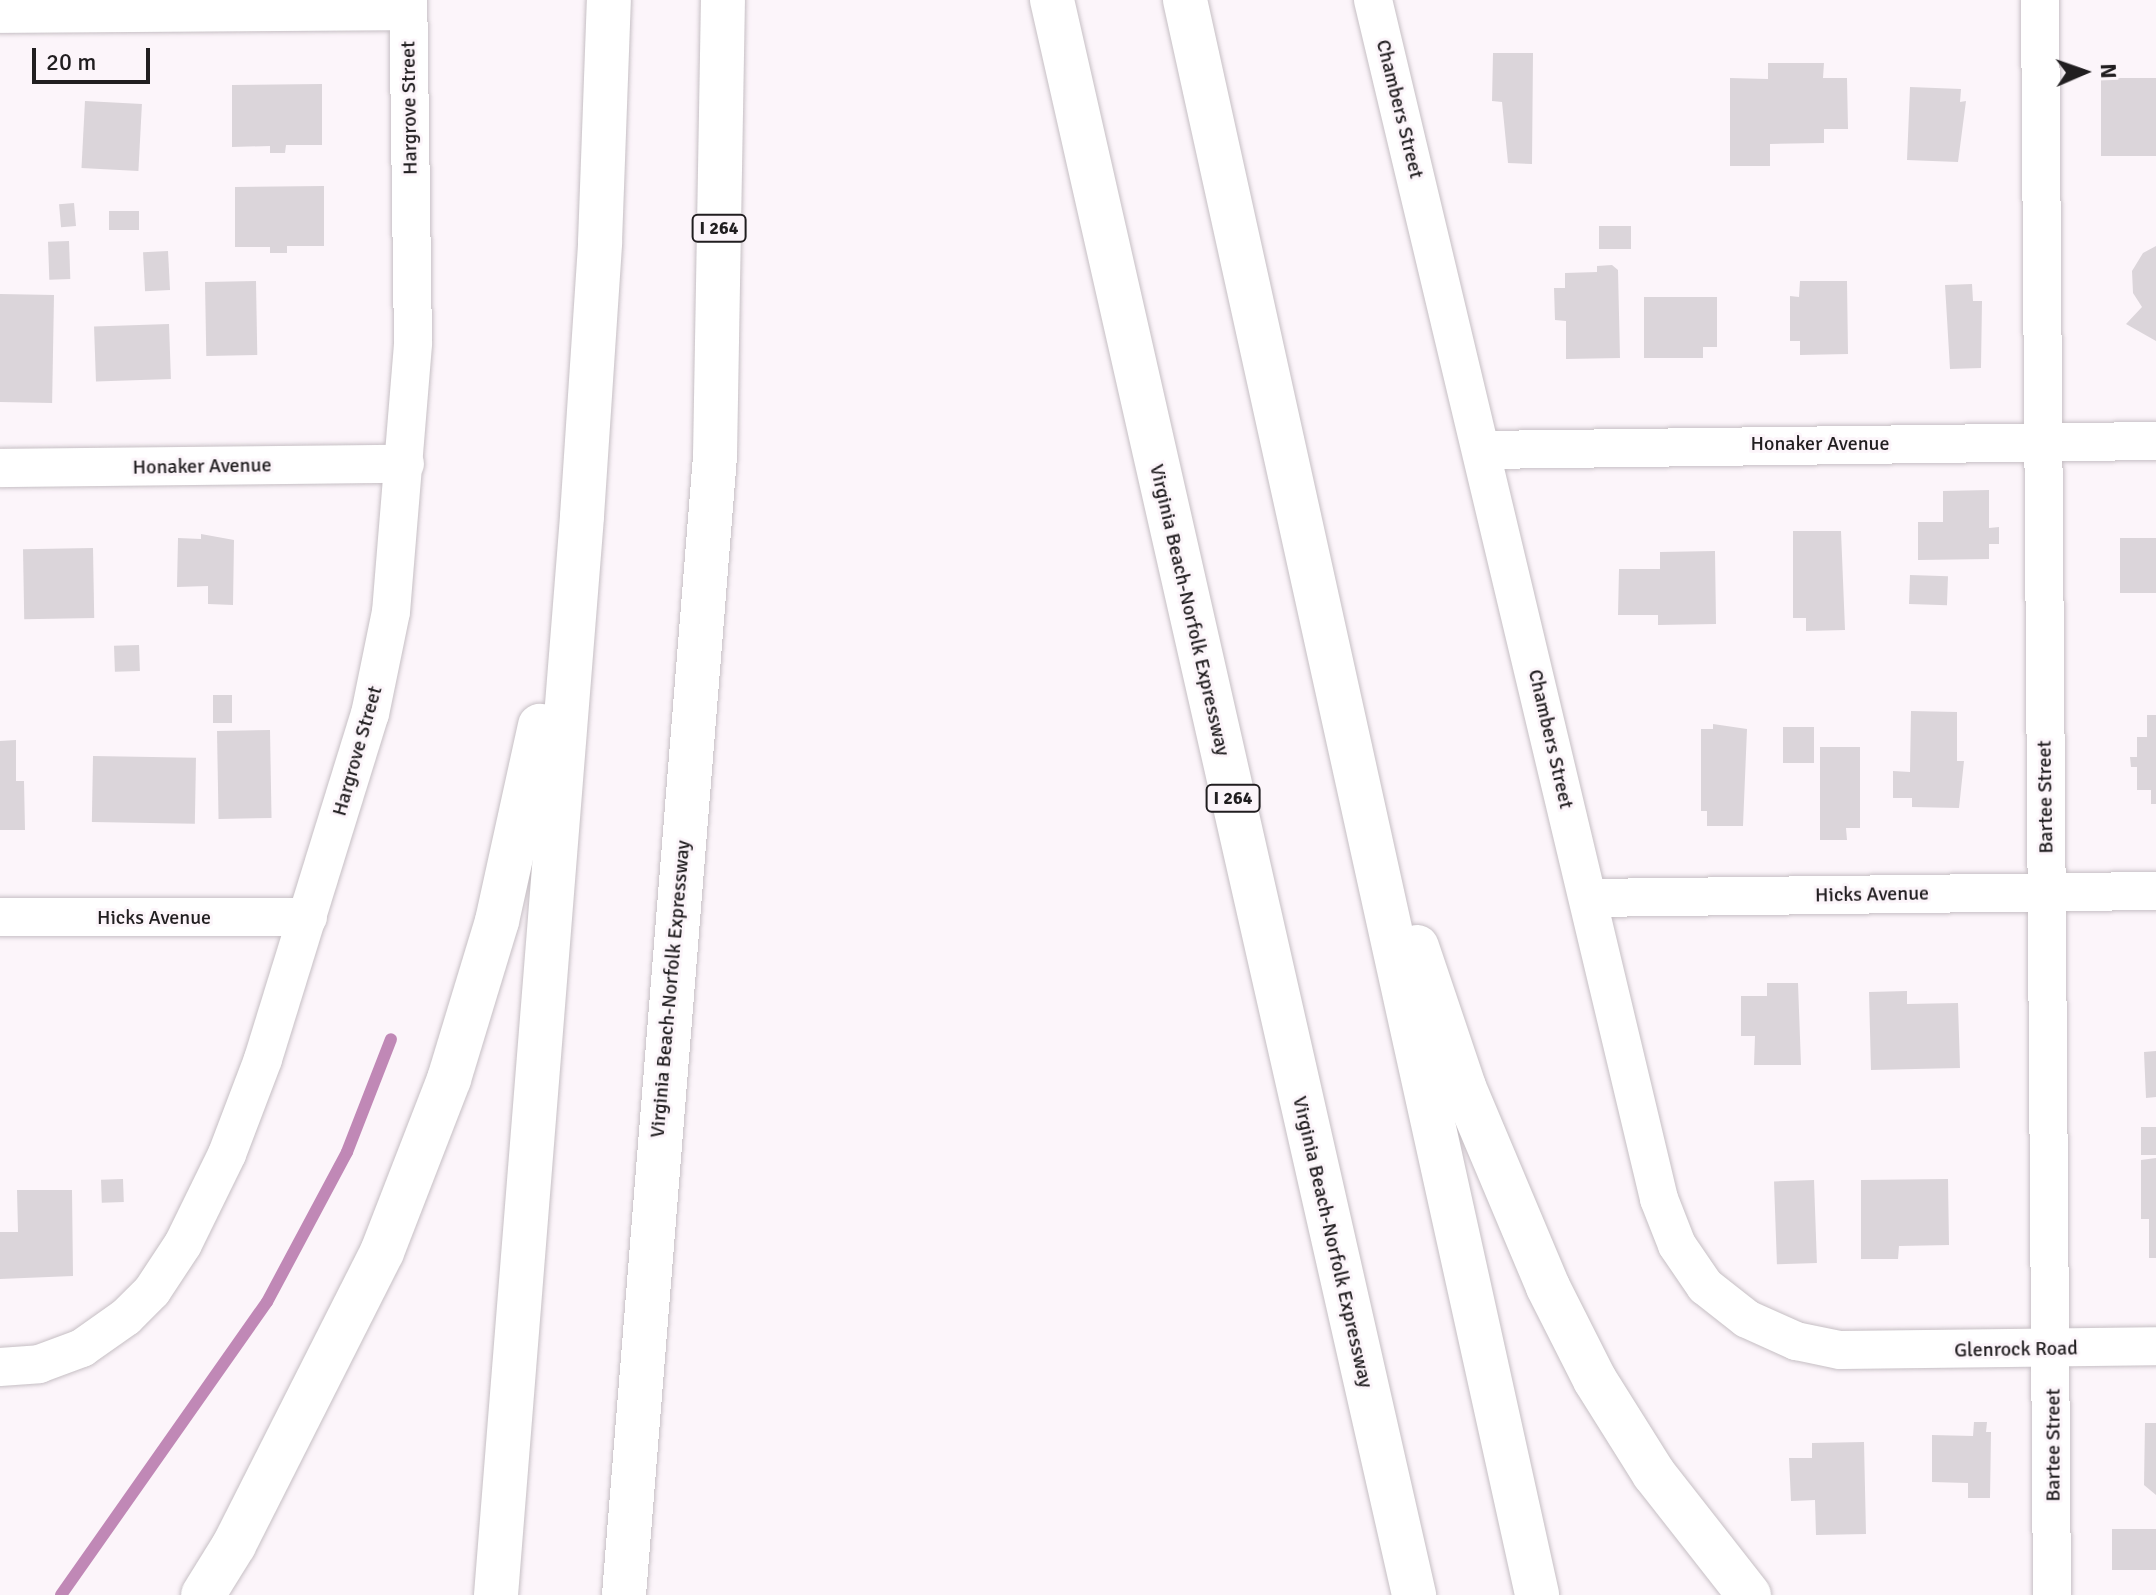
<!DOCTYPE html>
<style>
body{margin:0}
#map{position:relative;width:2156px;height:1595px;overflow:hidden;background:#fcf5fa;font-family:Signika,sans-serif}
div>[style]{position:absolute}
.stream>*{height:12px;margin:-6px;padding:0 6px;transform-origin:6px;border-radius:6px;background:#c088b6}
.building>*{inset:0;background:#dbd5da;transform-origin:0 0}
.roads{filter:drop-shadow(0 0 2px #c6bfc4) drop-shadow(0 0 2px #c6bfc4)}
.minor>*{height:38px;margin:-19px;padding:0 19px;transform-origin:19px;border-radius:19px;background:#fff}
.highway>*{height:44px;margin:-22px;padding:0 22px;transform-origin:22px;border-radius:22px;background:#fff}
span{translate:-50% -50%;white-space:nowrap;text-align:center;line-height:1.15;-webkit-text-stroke:6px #fcf5fa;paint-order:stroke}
.shield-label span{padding:2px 6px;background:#fcf5fa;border:2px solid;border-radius:6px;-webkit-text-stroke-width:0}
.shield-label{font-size:18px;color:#211e20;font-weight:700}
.street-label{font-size:20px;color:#211e20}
.north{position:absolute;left:2044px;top:32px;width:80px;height:80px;-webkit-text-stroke:6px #fcf5fa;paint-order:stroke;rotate:88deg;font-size:22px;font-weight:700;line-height:32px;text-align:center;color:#211e20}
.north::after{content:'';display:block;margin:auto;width:28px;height:36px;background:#211e20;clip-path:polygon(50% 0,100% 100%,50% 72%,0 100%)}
.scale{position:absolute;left:32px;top:48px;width:118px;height:36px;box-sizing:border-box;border:4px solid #211e20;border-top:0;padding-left:10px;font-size:24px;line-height:28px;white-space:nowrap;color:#211e20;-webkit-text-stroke:6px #fcf5fa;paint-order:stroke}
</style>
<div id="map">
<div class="stream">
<i style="left:61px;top:1595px;width:358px;rotate:-54.9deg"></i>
<i style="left:267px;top:1302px;width:170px;rotate:-61.9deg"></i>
<i style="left:347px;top:1152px;width:121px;rotate:-68.7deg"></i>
</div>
<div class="building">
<i style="clip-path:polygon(1493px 53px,1533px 53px,1532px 164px,1508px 163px,1502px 102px,1492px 101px)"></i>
<i style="clip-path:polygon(1768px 63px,1824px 63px,1823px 78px,1847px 78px,1848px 129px,1824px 129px,1824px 143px,1770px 144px,1770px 166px,1730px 166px,1730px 78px,1768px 79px)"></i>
<i style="left:2156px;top:78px;width:78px;height:55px;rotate:90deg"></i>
<i style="clip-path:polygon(322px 84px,322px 145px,286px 145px,285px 153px,270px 153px,270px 146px,232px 147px,232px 85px)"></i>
<i style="clip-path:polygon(1910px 87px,1961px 89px,1960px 102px,1966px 101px,1958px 162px,1907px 160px)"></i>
<i style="left:85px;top:101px;width:57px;height:67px;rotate:3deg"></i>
<i style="clip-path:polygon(324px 186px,324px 246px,287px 246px,287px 253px,270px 253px,270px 247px,235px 247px,235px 187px)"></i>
<i style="left:74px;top:203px;width:23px;height:15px;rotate:85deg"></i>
<i style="left:109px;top:211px;width:30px;height:19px"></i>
<i style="left:1599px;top:226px;width:32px;height:23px"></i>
<i style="left:69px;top:241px;width:38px;height:21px;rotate:88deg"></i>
<i style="clip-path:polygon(2156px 246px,2156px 341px,2126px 324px,2142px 307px,2133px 293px,2132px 271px,2143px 253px)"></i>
<i style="left:168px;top:251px;width:39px;height:25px;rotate:87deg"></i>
<i style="clip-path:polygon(1612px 265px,1618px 270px,1620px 358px,1566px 359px,1566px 321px,1555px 320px,1554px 288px,1565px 288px,1565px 273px,1597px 272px,1597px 266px)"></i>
<i style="left:256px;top:281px;width:74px;height:51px;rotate:89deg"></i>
<i style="clip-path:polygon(1800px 281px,1847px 281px,1848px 354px,1800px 355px,1800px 341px,1790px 341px,1790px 296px,1799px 297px)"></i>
<i style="clip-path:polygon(1972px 284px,1973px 301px,1982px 301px,1981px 368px,1950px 369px,1945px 285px)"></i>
<i style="left:54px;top:295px;width:108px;height:54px;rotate:91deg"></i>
<i style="clip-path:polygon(1644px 297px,1717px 297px,1717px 347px,1703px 347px,1703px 358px,1644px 358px)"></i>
<i style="left:169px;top:324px;width:55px;height:75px;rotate:88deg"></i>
<i style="clip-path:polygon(1989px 490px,1989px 528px,1999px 527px,1999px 544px,1989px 544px,1989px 559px,1918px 560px,1918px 522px,1943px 522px,1943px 491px)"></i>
<i style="clip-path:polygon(1793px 531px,1841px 531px,1845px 630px,1806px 631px,1806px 618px,1793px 618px)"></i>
<i style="clip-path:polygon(201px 534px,234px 540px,233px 605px,208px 604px,208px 586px,177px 587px,178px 538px,201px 539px)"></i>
<i style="left:2120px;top:538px;width:36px;height:55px"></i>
<i style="left:93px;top:548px;width:70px;height:70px;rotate:89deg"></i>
<i style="clip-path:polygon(1715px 551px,1716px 624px,1658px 625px,1658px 615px,1618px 615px,1619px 569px,1660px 569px,1660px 552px)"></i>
<i style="left:1910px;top:575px;width:38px;height:29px;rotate:2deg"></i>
<i style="left:139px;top:645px;width:26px;height:25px;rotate:88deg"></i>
<i style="left:213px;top:695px;width:19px;height:28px"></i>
<i style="clip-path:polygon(1911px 711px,1957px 712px,1957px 761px,1964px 761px,1959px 808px,1912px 807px,1912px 798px,1893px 798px,1893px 771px,1910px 772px)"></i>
<i style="clip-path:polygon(2147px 715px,2156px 715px,2156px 804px,2151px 804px,2151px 790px,2137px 790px,2137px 767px,2131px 767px,2130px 757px,2137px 757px,2137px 737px,2147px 737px)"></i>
<i style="clip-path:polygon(1713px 724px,1747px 729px,1743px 826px,1707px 826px,1707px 811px,1701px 811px,1701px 729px,1713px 729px)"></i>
<i style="left:1783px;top:727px;width:31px;height:36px"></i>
<i style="left:270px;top:730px;width:88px;height:53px;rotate:89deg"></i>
<i style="clip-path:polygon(16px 740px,16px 781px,24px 781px,25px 830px,0 830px,0 741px)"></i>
<i style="clip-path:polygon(1820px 747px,1860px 747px,1860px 828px,1846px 828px,1847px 840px,1820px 840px)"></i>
<i style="left:93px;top:756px;width:103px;height:66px;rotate:1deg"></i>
<i style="clip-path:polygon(1767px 983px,1798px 983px,1801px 1065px,1754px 1065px,1755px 1036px,1741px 1036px,1741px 996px,1767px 996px)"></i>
<i style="clip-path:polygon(1907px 991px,1907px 1004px,1958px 1003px,1960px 1068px,1871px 1070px,1869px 992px)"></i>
<i style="clip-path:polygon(2156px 1051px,2156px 1097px,2146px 1098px,2144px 1052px)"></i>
<i style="left:2141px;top:1127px;width:15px;height:28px"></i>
<i style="clip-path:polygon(2156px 1158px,2156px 1258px,2149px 1258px,2149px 1219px,2141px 1219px,2141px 1160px)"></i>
<i style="left:123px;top:1179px;width:23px;height:22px;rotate:88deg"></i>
<i style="clip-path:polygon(1948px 1179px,1949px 1245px,1899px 1246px,1898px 1259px,1861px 1259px,1861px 1180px)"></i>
<i style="left:1814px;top:1180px;width:83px;height:40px;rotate:88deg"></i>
<i style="clip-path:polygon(17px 1190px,72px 1190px,73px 1276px,0 1279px,0 1232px,18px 1232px)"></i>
<i style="clip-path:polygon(1974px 1422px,1987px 1422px,1986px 1432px,1991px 1432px,1990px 1498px,1968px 1498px,1968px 1483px,1932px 1482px,1932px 1435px,1973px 1436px)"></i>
<i style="clip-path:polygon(2145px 1423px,2156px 1423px,2156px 1495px,2144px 1485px)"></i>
<i style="clip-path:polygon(1864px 1442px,1866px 1534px,1816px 1535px,1815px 1500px,1791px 1501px,1789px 1458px,1812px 1458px,1812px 1443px)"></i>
<i style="left:2112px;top:1529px;width:44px;height:41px"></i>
</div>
<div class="roads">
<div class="minor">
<i style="left:1373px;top:0;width:1233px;rotate:76.58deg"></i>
<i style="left:1659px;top:1199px;width:49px;rotate:68.6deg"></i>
<i style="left:1677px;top:1245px;width:50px;rotate:55.7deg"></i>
<i style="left:1705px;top:1286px;width:53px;rotate:38.2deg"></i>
<i style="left:1747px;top:1319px;width:54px;rotate:24.2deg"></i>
<i style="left:1796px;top:1341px;width:45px;rotate:11.6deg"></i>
<i style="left:1840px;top:1350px;width:316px;rotate:-0.7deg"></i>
<i style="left:2040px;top:0;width:1595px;rotate:89.57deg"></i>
<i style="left:0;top:14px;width:408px;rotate:-0.4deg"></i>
<i style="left:1483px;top:450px;width:673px;rotate:-0.77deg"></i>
<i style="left:0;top:468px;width:405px;rotate:-0.6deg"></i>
<i style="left:1588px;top:898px;width:568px;rotate:-0.71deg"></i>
<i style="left:0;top:917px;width:308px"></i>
<i style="left:0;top:1367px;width:39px;rotate:-4deg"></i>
<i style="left:39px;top:1364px;width:46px;rotate:-20.4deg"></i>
<i style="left:82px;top:1348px;width:54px;rotate:-35.2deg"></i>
<i style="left:126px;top:1317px;width:37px;rotate:-45deg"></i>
<i style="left:152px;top:1291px;width:56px;rotate:-56.6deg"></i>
<i style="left:183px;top:1244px;width:100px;rotate:-63.9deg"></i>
<i style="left:227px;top:1154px;width:102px;rotate:-69.2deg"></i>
<i style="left:263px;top:1059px;width:361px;rotate:-72.8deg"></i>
<i style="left:370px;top:714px;width:104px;rotate:-78.4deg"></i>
<i style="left:391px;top:612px;width:270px;rotate:-85.3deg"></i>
<i style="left:413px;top:343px;width:343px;rotate:-90.8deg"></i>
</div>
<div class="highway">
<i style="left:1052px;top:0;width:1636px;rotate:77.21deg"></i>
<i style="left:1185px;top:0;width:1633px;rotate:77.55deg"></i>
<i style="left:1417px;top:947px;width:148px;rotate:71.4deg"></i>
<i style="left:1464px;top:1087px;width:217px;rotate:67.2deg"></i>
<i style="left:1548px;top:1287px;width:104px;rotate:63.2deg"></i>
<i style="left:1595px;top:1380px;width:111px;rotate:57.9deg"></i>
<i style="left:1654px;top:1474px;width:154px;rotate:51.9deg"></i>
<i style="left:203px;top:1595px;width:59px;rotate:-58.2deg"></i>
<i style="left:234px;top:1545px;width:328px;rotate:-63.2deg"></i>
<i style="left:382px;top:1252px;width:186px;rotate:-68.8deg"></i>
<i style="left:449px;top:1079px;width:165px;rotate:-73.1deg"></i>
<i style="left:497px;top:921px;width:200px;rotate:-77.6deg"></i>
<i style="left:496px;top:1595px;width:1082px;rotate:-85.44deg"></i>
<i style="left:582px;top:516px;width:275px;rotate:-86.2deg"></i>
<i style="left:600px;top:242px;width:242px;rotate:-87.9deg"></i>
<i style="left:624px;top:1595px;width:1143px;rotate:-85.43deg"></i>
<i style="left:715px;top:456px;width:456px;rotate:-89deg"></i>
</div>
</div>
<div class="shield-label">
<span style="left:719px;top:228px">I 264</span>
<span style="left:1233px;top:798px">I 264</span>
</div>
<div class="street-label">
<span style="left:409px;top:108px;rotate:-91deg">Hargrove Street</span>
<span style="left:1400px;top:109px;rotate:76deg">Chambers Street</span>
<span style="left:1820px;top:443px">Honaker Avenue</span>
<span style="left:202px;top:466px;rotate:-1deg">Honaker Avenue</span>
<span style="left:1190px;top:610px;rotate:77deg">Virginia Beach-Norfolk Expressway</span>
<span style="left:1551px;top:739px;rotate:77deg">Chambers Street</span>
<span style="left:357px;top:751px;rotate:-74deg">Hargrove Street</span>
<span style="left:2045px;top:797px;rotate:-91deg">Bartee Street</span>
<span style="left:1872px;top:894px;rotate:-1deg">Hicks Avenue</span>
<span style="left:154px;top:917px">Hicks Avenue</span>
<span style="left:670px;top:989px;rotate:-85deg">Virginia Beach-Norfolk Expressway</span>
<span style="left:1333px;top:1242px;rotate:77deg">Virginia Beach-Norfolk Expressway</span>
<span style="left:2016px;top:1349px;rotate:-1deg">Glenrock Road</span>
<span style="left:2053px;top:1445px;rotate:-90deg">Bartee Street</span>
</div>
<div class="north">N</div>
<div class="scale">20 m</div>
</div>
